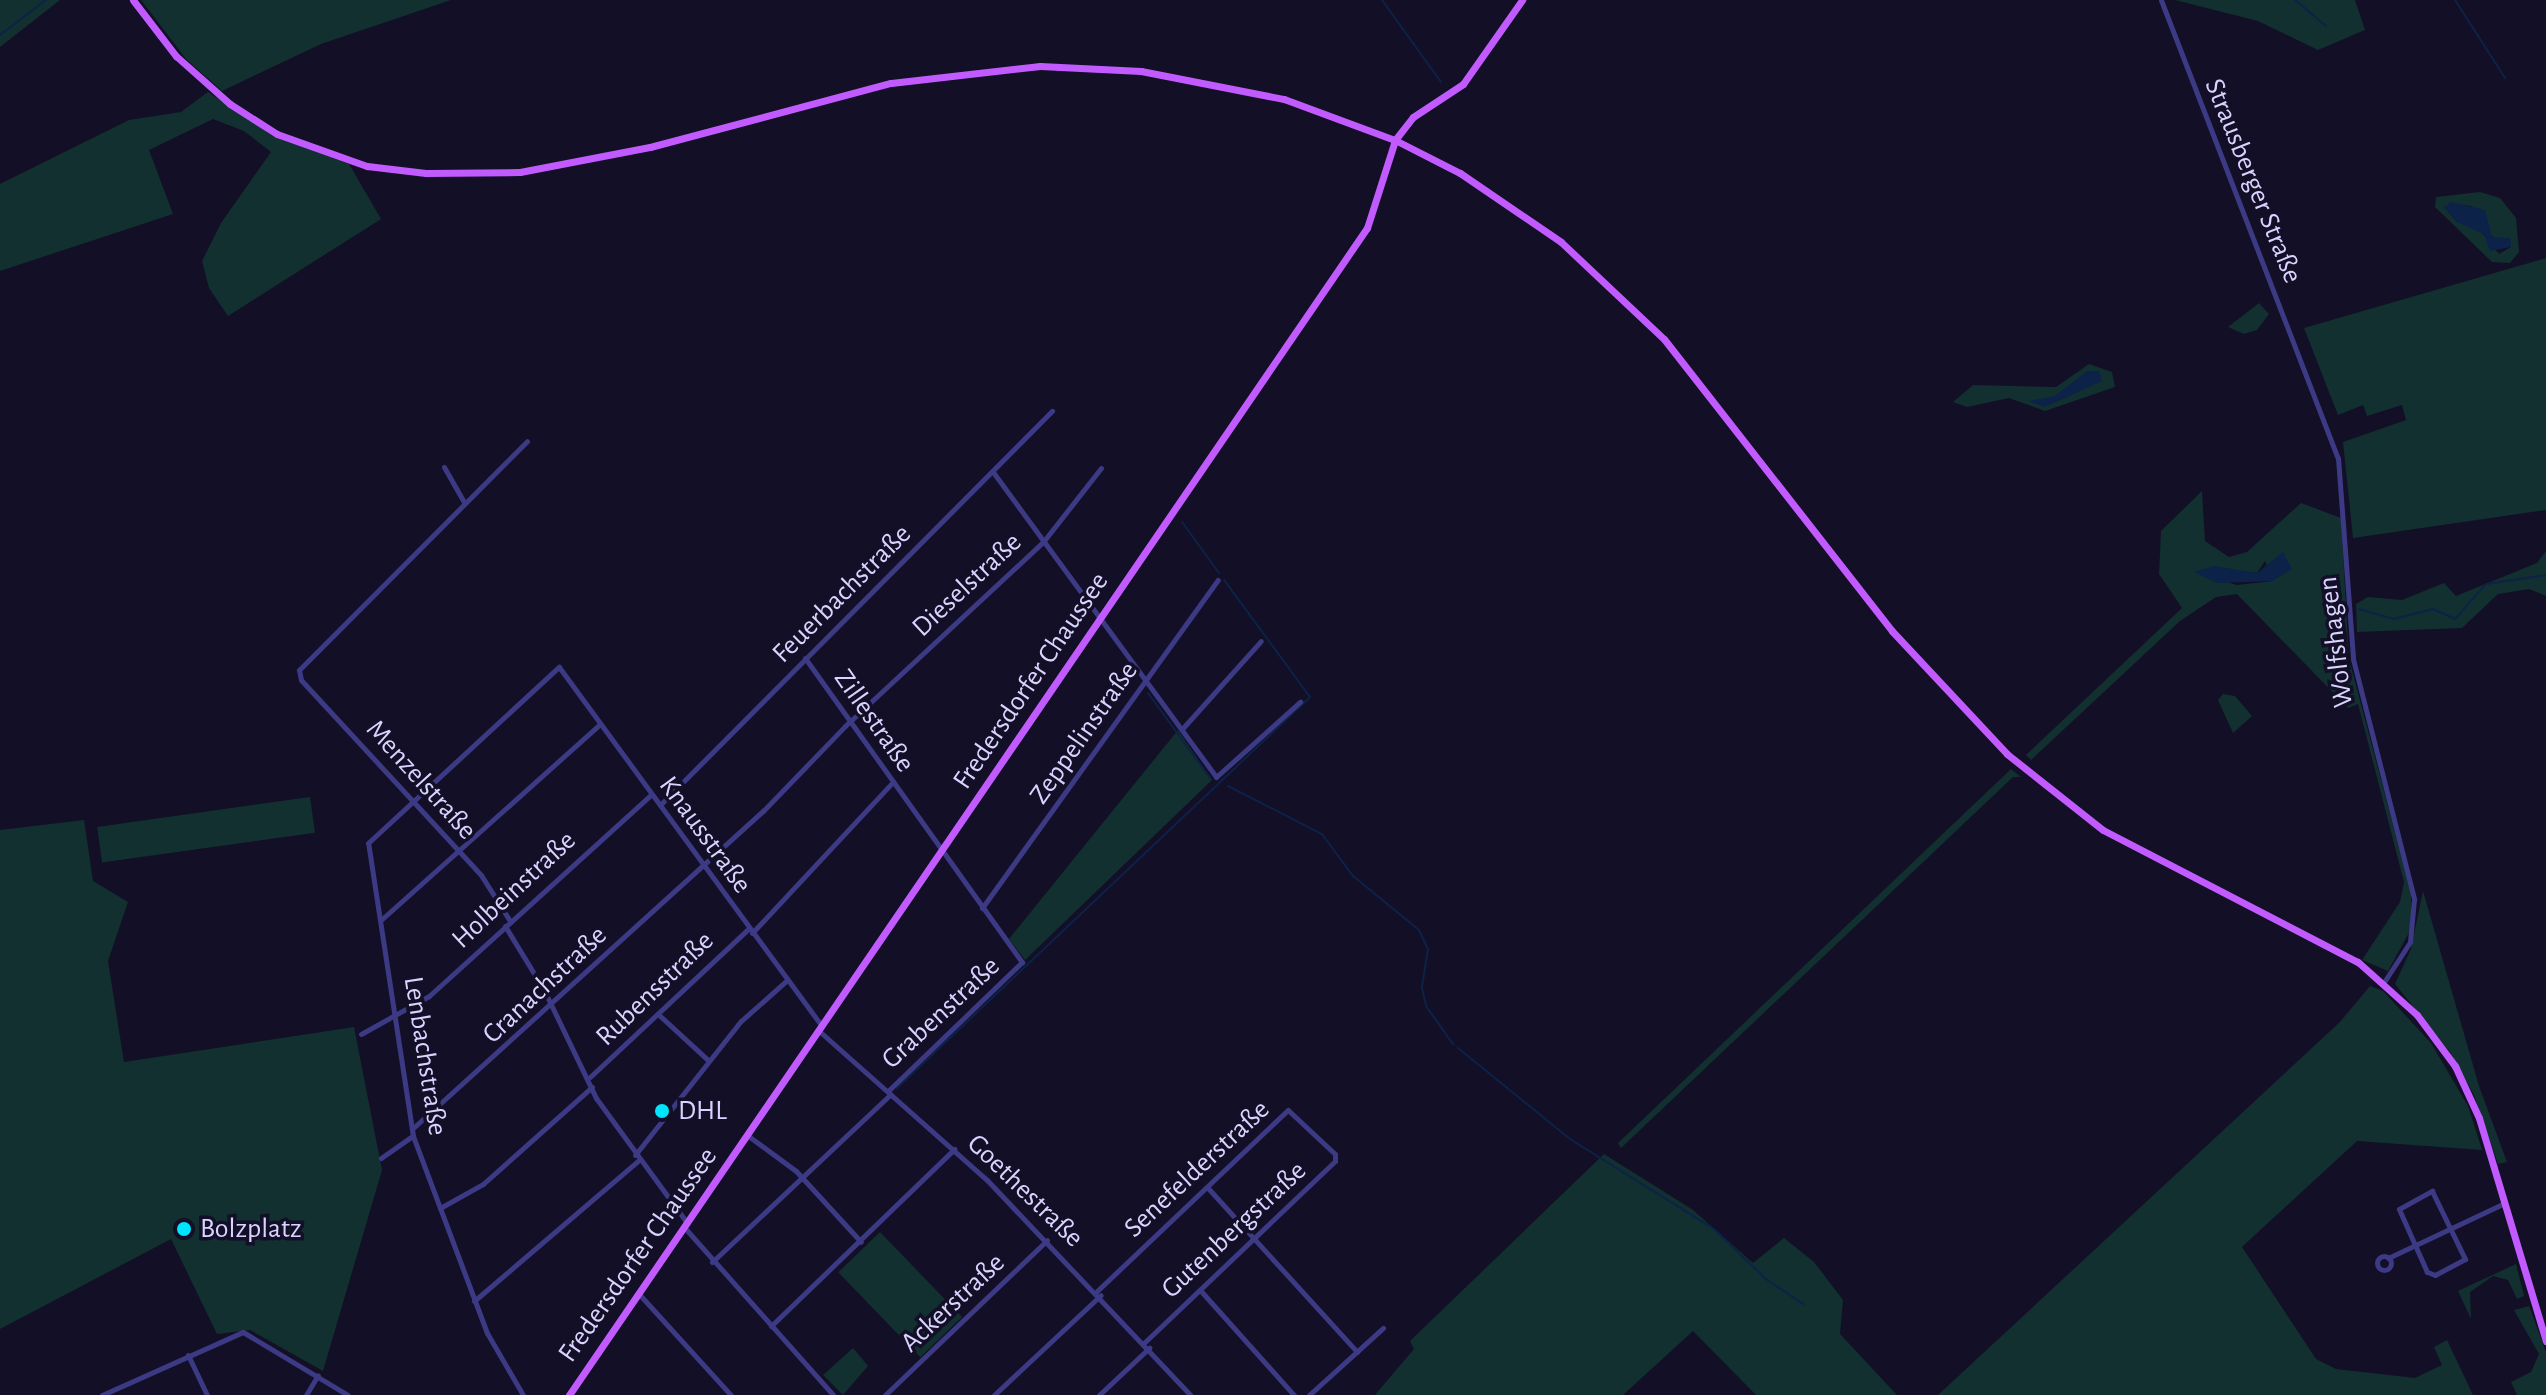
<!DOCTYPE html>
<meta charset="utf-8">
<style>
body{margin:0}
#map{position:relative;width:2546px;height:1395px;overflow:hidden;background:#130f26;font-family:"Alegreya Sans",sans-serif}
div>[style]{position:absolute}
.green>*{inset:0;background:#12302f;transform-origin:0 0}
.water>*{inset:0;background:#0c2248}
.stream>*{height:2px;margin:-1px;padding:0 1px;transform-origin:1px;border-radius:1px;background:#0c2248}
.minor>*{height:5px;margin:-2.5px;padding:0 2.5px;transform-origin:2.5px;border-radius:2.5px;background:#3d3a85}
.minor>.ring{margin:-2.5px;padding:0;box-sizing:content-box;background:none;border:5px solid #3d3a85;border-radius:50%}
.major>*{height:7px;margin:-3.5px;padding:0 3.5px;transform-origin:3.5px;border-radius:3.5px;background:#c25bff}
.dots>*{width:22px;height:22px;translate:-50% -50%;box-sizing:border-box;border:4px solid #130f26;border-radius:50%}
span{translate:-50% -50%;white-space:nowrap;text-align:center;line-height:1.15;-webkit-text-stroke:7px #130f26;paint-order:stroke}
.street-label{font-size:28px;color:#d9d4ff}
.poi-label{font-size:28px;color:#d9d4ff}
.left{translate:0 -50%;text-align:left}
</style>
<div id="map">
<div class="green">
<i style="clip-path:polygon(0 0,60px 0,0 47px)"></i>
<i style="clip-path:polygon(141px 0,451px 0,321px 44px,222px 91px,186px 59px)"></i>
<i style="clip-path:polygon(2175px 0,2355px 0,2365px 30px,2318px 50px,2258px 21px)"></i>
<i style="clip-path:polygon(208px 92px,277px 137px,349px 164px,381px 219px,228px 316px,209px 288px,202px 261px,221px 223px,271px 152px,244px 131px,213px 119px,149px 150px,173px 214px,0 271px,0 184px,129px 120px,181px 112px)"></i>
<i style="clip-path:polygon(evenodd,2480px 192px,2500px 198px,2516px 218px,2519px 252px,2510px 263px,2492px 262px,2435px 207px,2436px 197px,2480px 192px,2457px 204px,2471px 206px,2492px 236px,2511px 247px,2499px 254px,2480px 230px,2457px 222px,2444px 207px,2457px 204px)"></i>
<i style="clip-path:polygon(2546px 258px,2546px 510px,2353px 538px,2343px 442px,2406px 420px,2402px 405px,2367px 416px,2363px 405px,2338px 415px,2304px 328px)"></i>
<i style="clip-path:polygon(2259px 303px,2269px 314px,2257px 330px,2244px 334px,2228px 327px)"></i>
<i style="clip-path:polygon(2089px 364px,2112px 372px,2115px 387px,2045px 411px,2009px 398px,1967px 407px,1953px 402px,1973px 385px,2056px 387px)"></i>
<i style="clip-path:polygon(evenodd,2202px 491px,2205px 541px,2229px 557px,2247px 552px,2301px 503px,2341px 518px,2349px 659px,2411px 893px,2411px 929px,2388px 971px,2362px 960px,2400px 902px,2404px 882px,2358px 704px,2348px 708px,2237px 594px,2216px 597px,2180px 621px,2031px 760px,2026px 755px,2182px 608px,2159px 574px,2161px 531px,2202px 491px,2265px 561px,2273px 581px,2237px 585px,2205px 576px,2214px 567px,2257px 573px,2265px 561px)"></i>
<i style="clip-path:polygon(2546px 551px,2546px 596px,2529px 589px,2498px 594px,2462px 628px,2357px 632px,2356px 604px,2368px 597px,2402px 600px,2444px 583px,2456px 596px,2537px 563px)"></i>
<i style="clip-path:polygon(2223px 694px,2235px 696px,2252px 716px,2233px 733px,2218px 700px)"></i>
<i style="clip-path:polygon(1178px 730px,1212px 780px,1025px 960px,1009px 939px)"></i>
<i style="clip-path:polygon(2011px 769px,2021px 777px,2013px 777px,1621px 1148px,1618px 1143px)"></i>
<i style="left:310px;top:797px;width:36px;height:215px;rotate:82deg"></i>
<i style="clip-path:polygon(84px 820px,93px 881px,128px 902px,108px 961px,124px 1062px,354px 1027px,382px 1170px,323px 1371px,250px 1330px,217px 1334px,171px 1239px,0 1329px,0 830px)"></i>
<i style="clip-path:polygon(2423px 891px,2479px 1086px,2507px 1162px,2498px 1164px,2474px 1095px,2450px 1052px,2395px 984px,2411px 949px)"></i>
<i style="clip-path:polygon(2370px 986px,2383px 991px,2431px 1043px,2468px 1106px,2482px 1150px,2357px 1141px,2242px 1247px,2316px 1359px,2336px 1369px,2415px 1378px,2442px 1365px,2434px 1347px,2447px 1340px,2473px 1395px,1938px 1395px,2340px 1022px)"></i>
<i style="clip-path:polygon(1604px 1154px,1693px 1210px,1753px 1263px,1784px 1238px,1814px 1262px,1843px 1300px,1840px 1334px,1897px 1395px,1756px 1395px,1693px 1331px,1623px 1395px,1375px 1395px,1414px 1349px,1410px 1341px)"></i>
<i style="left:880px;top:1232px;width:118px;height:58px;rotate:46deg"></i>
<i style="clip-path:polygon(2516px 1264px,2524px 1296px,2517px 1299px,2508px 1280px,2493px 1276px,2470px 1292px,2471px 1319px,2458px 1291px)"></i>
<i style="clip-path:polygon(2529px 1306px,2546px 1352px,2546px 1395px,2517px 1395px,2511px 1382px,2531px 1372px,2539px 1354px,2514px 1310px)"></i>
<i style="clip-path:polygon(853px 1348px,868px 1366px,843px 1395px,823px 1375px)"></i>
</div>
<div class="water">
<i style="clip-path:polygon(2451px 202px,2485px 210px,2492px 237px,2510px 238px,2511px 247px,2490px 251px,2484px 234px,2457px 222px,2444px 207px)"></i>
<i style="clip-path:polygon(2087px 371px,2099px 371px,2102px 381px,2045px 407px,2028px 401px,2055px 396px)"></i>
<i style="clip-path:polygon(2283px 552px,2292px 569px,2273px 581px,2217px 583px,2194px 572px,2214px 566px,2257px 573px)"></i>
</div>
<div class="stream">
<i style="left:1382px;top:0;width:101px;rotate:54.3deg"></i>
<i style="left:2295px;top:0;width:40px;rotate:40deg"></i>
<i style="left:2455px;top:0;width:93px;rotate:57.3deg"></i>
<i style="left:0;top:35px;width:58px;rotate:-37.3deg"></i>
<i style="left:1182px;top:522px;width:63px;rotate:54deg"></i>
<i style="left:2359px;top:609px;width:36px;rotate:16deg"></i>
<i style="left:2394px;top:619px;width:40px;rotate:-14.4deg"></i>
<i style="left:2433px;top:609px;width:24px;rotate:24deg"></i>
<i style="left:2455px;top:619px;width:47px;rotate:-48.5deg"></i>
<i style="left:2486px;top:584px;width:61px;rotate:-8.5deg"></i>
<i style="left:1148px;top:693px;width:105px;rotate:53.9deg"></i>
<i style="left:1228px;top:786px;width:106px;rotate:27.1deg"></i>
<i style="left:1322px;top:834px;width:52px;rotate:53.6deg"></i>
<i style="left:1353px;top:876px;width:85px;rotate:39.3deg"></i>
<i style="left:1419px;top:930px;width:21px;rotate:65deg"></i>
<i style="left:1428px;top:949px;width:39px;rotate:99deg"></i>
<i style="left:1422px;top:988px;width:18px;rotate:77deg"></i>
<i style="left:1426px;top:1006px;width:47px;rotate:54.6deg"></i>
<i style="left:1458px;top:1048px;width:144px;rotate:39.1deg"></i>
<i style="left:1570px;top:1139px;width:170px;rotate:32deg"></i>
<i style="left:1714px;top:1229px;width:72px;rotate:43.9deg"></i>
<i style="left:1766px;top:1279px;width:45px;rotate:34deg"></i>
<i style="left:897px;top:1088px;width:569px;rotate:-43.43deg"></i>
<i style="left:1310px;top:697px;width:145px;rotate:-126.3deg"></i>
</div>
<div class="minor">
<i style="left:2161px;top:0;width:491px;rotate:68.9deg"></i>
<i style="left:2338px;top:458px;width:202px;rotate:85.7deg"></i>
<i style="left:2353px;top:659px;width:248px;rotate:75.7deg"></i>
<i style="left:2414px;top:899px;width:43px;rotate:95.3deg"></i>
<i style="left:2410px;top:942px;width:48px;rotate:123deg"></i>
<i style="left:444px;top:467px;width:40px;rotate:60.3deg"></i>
<i style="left:993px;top:472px;width:378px;rotate:53.8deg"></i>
<i style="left:1216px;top:777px;width:113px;rotate:-41.8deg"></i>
<i style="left:805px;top:658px;width:374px;rotate:54.5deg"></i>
<i style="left:1022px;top:962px;width:186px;rotate:136.1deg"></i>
<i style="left:1182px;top:729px;width:118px;rotate:-48.1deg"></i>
<i style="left:660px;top:805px;width:556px;rotate:-45.15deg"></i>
<i style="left:982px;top:908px;width:404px;rotate:-54.3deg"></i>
<i style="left:382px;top:919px;width:292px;rotate:-41.8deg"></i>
<i style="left:510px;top:921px;width:54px;rotate:-122.2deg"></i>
<i style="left:481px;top:875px;width:265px;rotate:-132.7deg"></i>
<i style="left:301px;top:680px;width:10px;rotate:-101deg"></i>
<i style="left:299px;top:670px;width:323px;rotate:-45.1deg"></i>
<i style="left:505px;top:926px;width:75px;rotate:58.6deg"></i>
<i style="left:544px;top:990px;width:120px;rotate:64.3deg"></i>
<i style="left:596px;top:1098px;width:155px;rotate:53.9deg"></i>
<i style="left:752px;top:933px;width:207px;rotate:-47deg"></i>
<i style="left:659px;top:1015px;width:67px;rotate:42.6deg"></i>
<i style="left:818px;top:1030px;width:226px;rotate:41.6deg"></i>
<i style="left:987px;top:1180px;width:296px;rotate:46.6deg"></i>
<i style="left:361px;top:1034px;width:78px;rotate:-29.2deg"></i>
<i style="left:429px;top:996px;width:299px;rotate:-42.2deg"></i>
<i style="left:590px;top:1077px;width:216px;rotate:-43.1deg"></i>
<i style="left:412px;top:1129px;width:474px;rotate:-42.2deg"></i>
<i style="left:763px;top:811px;width:118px;rotate:-46deg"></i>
<i style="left:845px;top:726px;width:270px;rotate:-42.9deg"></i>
<i style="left:1043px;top:542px;width:94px;rotate:-51.9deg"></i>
<i style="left:747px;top:1135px;width:61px;rotate:36.3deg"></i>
<i style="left:796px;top:1171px;width:96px;rotate:47.5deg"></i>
<i style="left:635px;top:1155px;width:171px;rotate:-51.7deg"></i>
<i style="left:741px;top:1021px;width:60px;rotate:-41.6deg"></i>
<i style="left:381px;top:1158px;width:39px;rotate:-35deg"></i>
<i style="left:1207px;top:1187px;width:223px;rotate:47.7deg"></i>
<i style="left:2432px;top:1191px;width:76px;rotate:64.1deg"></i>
<i style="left:2465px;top:1259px;width:34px;rotate:152deg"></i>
<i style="left:2435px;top:1275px;width:9px;rotate:-159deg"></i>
<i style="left:2427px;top:1272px;width:69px;rotate:-114deg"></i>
<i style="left:2399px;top:1209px;width:38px;rotate:-29deg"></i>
<i style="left:440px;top:1208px;width:49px;rotate:-29.2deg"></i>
<i style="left:483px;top:1184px;width:146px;rotate:-41.7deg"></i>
<i style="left:684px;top:1227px;width:225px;rotate:48.4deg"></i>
<i class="ring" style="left:2377px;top:1256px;width:9px;height:9px"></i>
<i style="left:2388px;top:1258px;width:129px;rotate:-25.2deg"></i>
<i style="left:712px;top:1262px;width:245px;rotate:-43.2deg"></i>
<i style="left:1200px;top:1290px;width:141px;rotate:48.2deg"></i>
<i style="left:1097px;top:1291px;width:263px;rotate:-43.5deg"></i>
<i style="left:1288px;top:1110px;width:64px;rotate:43.1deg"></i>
<i style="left:1335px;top:1154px;width:7px;rotate:90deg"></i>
<i style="left:1335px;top:1161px;width:264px;rotate:136.4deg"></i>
<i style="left:639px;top:1294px;width:137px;rotate:47.7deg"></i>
<i style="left:474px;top:1301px;width:216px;rotate:-40.5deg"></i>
<i style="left:771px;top:1326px;width:255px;rotate:-44deg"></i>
<i style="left:188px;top:1355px;width:44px;rotate:64.6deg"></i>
<i style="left:102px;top:1395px;width:154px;rotate:-24.1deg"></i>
<i style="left:243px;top:1332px;width:122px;rotate:31deg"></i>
<i style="left:306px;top:1395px;width:23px;rotate:-59deg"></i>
<i style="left:523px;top:1395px;width:72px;rotate:-120.1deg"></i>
<i style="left:487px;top:1333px;width:210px;rotate:-110.6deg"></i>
<i style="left:413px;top:1136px;width:296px;rotate:-98.7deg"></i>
<i style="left:368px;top:843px;width:260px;rotate:-42.7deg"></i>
<i style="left:559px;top:667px;width:445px;rotate:53.8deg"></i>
<i style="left:885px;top:1395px;width:224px;rotate:-43.7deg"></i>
<i style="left:994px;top:1395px;width:146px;rotate:-43.1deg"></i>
<i style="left:1099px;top:1395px;width:69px;rotate:-43.2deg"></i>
<i style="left:1309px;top:1395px;width:100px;rotate:-42.2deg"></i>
</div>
<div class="major">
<i style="left:133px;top:0;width:71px;rotate:52.5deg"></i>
<i style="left:176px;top:56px;width:72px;rotate:41.6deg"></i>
<i style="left:230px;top:104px;width:56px;rotate:32.6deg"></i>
<i style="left:277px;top:134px;width:96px;rotate:19.6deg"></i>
<i style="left:367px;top:166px;width:59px;rotate:6.8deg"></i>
<i style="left:426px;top:173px;width:94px;rotate:-0.6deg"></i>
<i style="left:520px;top:172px;width:132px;rotate:-10.9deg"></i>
<i style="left:650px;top:147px;width:249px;rotate:-14.9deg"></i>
<i style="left:891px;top:83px;width:150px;rotate:-6.5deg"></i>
<i style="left:1040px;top:66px;width:101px;rotate:2.8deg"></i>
<i style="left:1141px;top:71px;width:146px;rotate:11.1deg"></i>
<i style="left:1284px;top:99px;width:118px;rotate:20.3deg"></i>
<i style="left:1395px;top:140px;width:73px;rotate:26.9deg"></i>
<i style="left:1460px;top:173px;width:122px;rotate:34.3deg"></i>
<i style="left:1561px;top:242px;width:141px;rotate:43.3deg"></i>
<i style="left:1664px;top:339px;width:370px;rotate:52deg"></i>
<i style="left:1892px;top:631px;width:168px;rotate:46.9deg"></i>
<i style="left:2007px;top:754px;width:122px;rotate:38.4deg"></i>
<i style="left:2103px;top:830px;width:287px;rotate:27.4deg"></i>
<i style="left:2358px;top:962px;width:79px;rotate:41.9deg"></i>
<i style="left:2417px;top:1015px;width:64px;rotate:53.3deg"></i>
<i style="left:2455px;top:1066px;width:57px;rotate:65.2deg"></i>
<i style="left:2479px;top:1118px;width:233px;rotate:73.3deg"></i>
<i style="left:569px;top:1395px;width:1414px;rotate:-55.64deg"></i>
<i style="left:1367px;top:228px;width:92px;rotate:-72.3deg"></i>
<i style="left:1395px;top:140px;width:29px;rotate:-52deg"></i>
<i style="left:1413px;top:117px;width:60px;rotate:-33.4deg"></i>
<i style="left:1463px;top:84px;width:103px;rotate:-54.9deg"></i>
</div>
<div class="dots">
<i style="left:662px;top:1111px;background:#00e5ff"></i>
<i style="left:184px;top:1229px;background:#00e5ff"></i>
</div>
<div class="street-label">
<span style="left:2253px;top:181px;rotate:68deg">Strausberger Straße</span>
<span style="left:967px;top:585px;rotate:-43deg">Dieselstraße</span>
<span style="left:842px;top:594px;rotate:-45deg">Feuerbachstraße</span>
<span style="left:2336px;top:642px;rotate:-97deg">Wolfshagen</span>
<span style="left:1031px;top:681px;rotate:-56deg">Fredersdorfer Chaussee</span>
<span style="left:874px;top:721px;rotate:55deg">Zillestraße</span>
<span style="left:1084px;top:733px;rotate:-55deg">Zeppelinstraße</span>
<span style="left:421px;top:780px;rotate:48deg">Menzelstraße</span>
<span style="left:705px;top:835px;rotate:54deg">Knausstraße</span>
<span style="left:514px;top:890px;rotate:-43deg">Holbeinstraße</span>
<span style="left:545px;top:985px;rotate:-43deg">Cranachstraße</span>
<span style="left:655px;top:989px;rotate:-44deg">Rubensstraße</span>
<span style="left:941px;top:1013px;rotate:-43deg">Grabenstraße</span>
<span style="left:425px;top:1056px;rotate:81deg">Lenbachstraße</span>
<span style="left:1197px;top:1169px;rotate:-43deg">Senefelderstraße</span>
<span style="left:1025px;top:1191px;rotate:44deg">Goethestraße</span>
<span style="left:1234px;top:1230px;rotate:-43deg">Gutenbergstraße</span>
<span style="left:638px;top:1255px;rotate:-55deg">Fredersdorfer Chaussee</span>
<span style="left:953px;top:1303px;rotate:-43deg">Ackerstraße</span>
</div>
<div class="poi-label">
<span class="left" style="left:678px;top:1111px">DHL</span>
<span class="left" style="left:200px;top:1229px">Bolzplatz</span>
</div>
</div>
